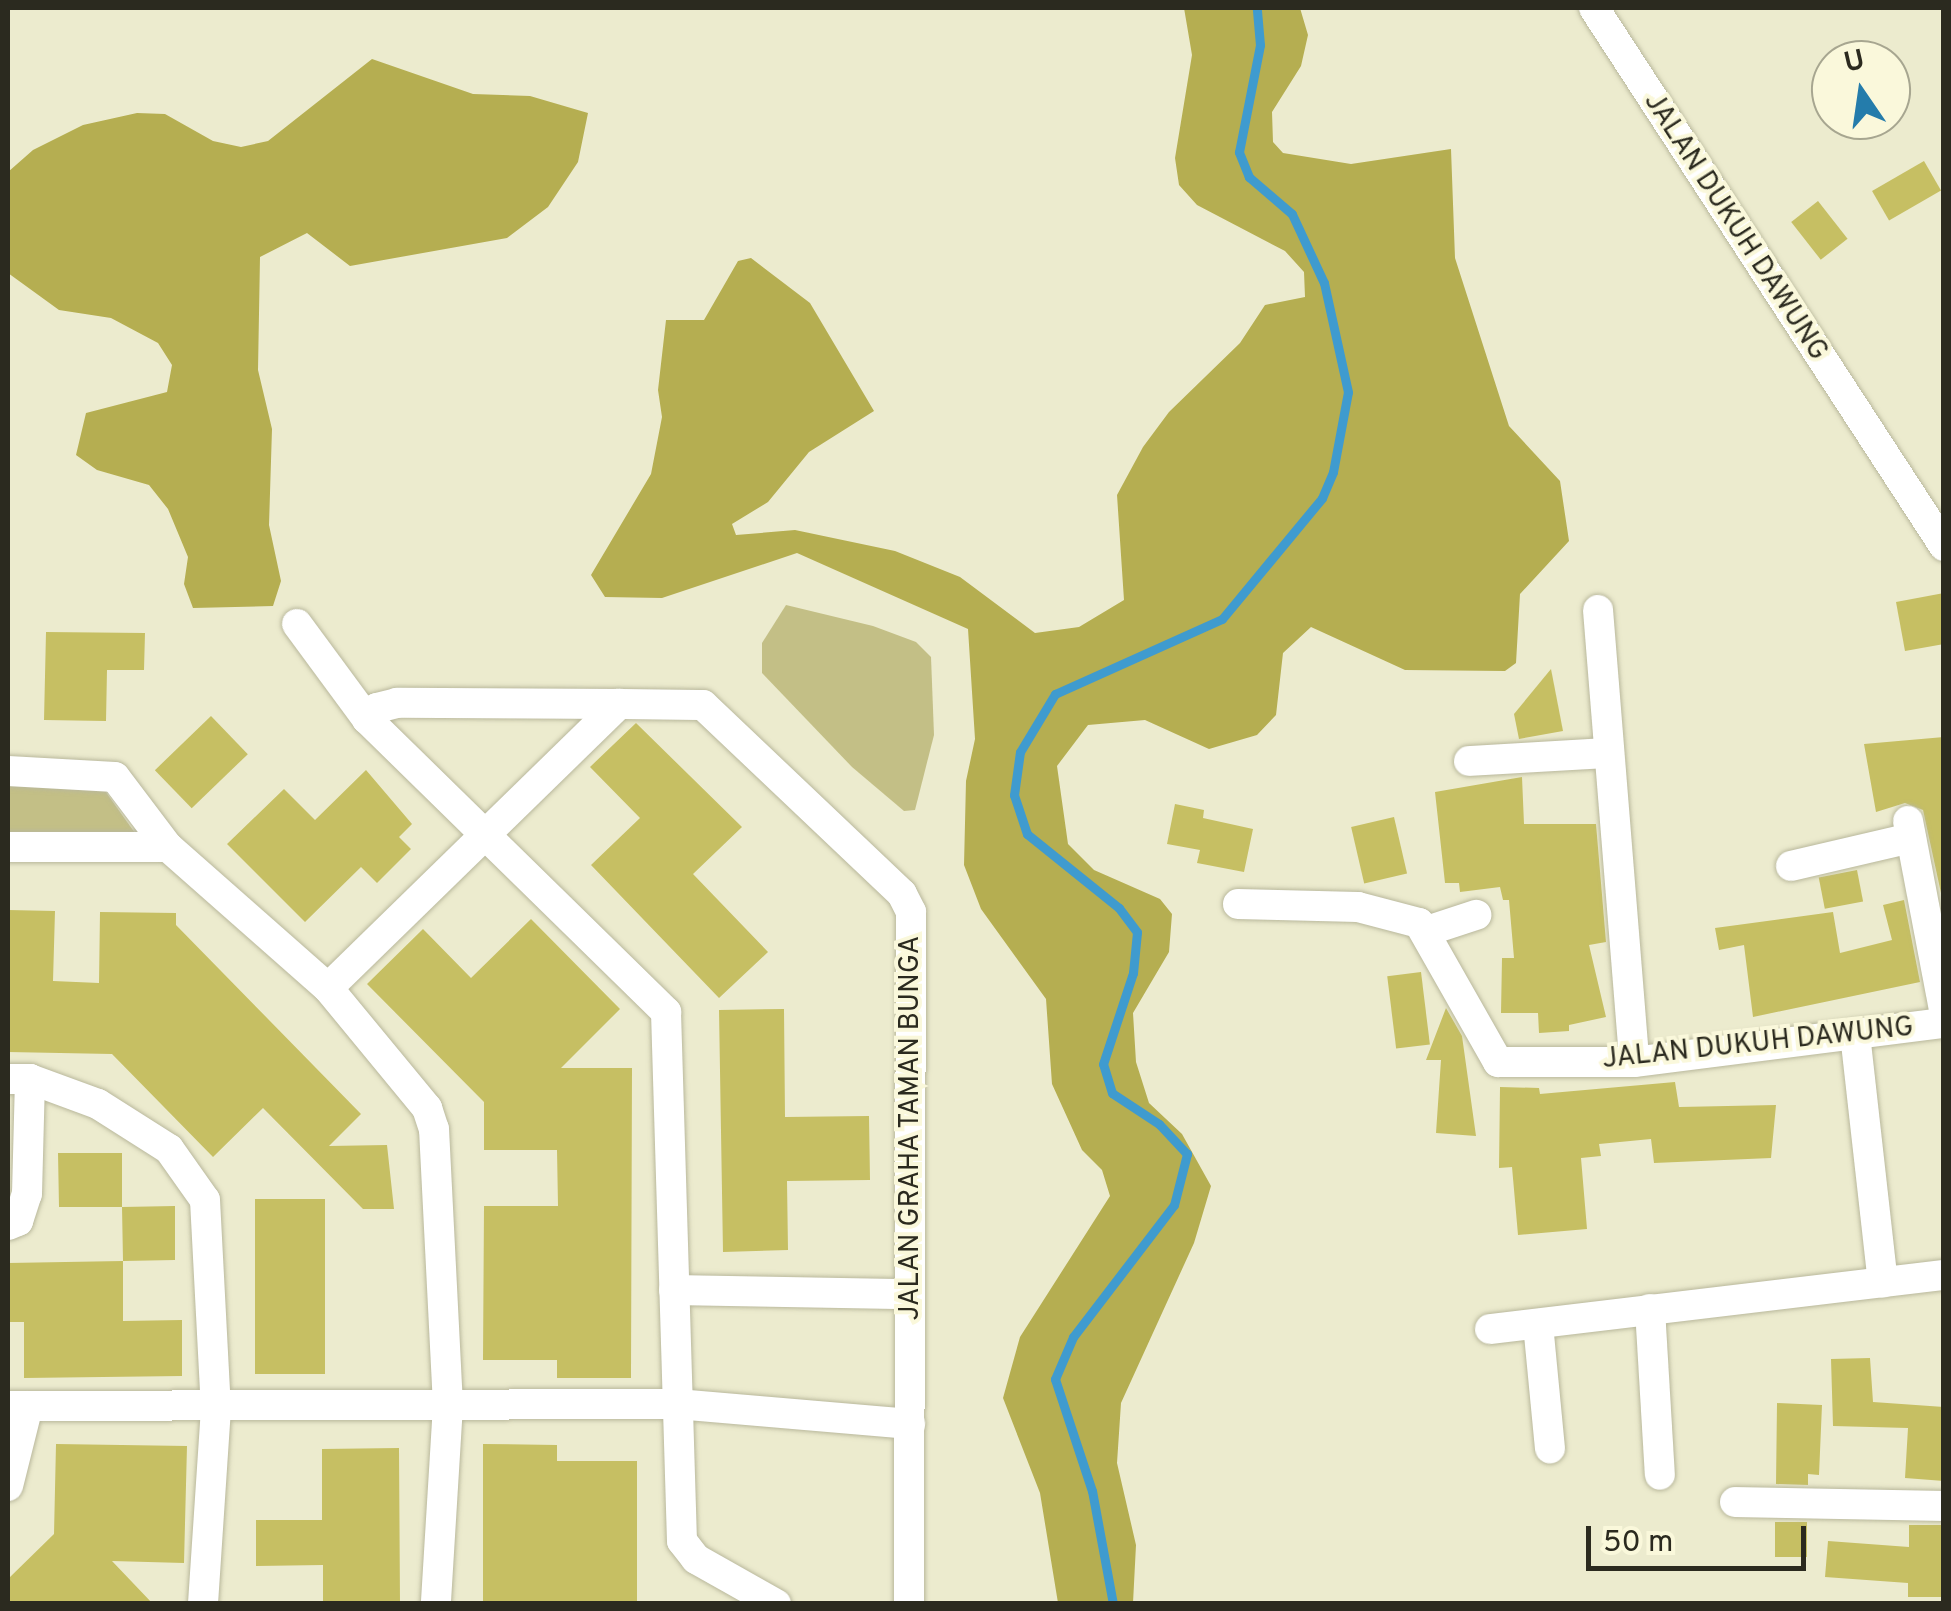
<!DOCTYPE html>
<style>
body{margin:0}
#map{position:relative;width:1951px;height:1611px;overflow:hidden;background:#ecebce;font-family:Overpass,sans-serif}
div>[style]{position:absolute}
.green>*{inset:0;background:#c3bf86}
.forest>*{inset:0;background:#b5ae51}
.stream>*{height:9px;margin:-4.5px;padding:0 4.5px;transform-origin:4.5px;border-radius:4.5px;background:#3f9bcf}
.building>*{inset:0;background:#c6bf63;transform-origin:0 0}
.roads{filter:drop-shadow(0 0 2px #b9b89c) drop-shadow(0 0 2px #b9b89c)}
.minor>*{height:30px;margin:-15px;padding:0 15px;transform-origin:15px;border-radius:15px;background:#fff}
span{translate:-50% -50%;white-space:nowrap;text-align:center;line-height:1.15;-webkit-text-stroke:8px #faf8db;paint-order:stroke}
.street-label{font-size:28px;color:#2b2a1f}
.frame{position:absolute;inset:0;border:10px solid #2b2a1f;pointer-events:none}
.north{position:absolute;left:1811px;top:40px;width:100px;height:100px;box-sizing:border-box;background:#faf8db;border:2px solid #a7a690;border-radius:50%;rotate:347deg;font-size:28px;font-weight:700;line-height:40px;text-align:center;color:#2b2a1f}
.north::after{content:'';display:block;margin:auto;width:35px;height:45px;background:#247cab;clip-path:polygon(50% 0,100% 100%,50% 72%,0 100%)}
.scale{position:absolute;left:1586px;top:1526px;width:220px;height:45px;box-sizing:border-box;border:5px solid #2b2a1f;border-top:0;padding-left:12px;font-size:30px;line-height:35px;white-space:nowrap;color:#2b2a1f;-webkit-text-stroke:8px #faf8db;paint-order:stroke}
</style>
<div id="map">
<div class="green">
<i style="clip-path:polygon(786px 605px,873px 626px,916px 642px,931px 657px,934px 735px,915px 810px,904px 811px,852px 767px,762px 673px,762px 643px)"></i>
<i style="clip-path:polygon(8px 786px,103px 788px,135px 833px,8px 832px)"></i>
</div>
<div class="forest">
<i style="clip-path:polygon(1184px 8px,1300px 8px,1308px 35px,1301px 66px,1272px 112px,1273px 142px,1283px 153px,1351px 164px,1451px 149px,1455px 258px,1509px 426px,1560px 481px,1569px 541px,1520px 594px,1516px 663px,1505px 671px,1405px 670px,1311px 627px,1283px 653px,1276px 715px,1257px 735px,1209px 749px,1145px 720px,1088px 725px,1057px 766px,1068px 844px,1094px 870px,1160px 899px,1172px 914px,1169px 952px,1133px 1013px,1136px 1062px,1149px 1103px,1182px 1134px,1211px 1186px,1194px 1243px,1121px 1403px,1117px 1463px,1136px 1545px,1133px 1603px,1058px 1603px,1040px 1493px,1003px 1398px,1020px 1337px,1110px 1196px,1102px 1170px,1082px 1150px,1052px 1084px,1046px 999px,981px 909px,964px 865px,966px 781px,975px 739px,968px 629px,797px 553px,662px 598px,605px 597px,591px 575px,651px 474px,662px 417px,658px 390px,666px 320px,704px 320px,738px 261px,751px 258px,810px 303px,874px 411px,809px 452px,768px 502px,732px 524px,736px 535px,795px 530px,895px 551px,960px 577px,1035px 633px,1079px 627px,1124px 600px,1117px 495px,1143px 447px,1169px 412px,1240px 343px,1265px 305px,1305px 297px,1304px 272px,1285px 251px,1197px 205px,1179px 185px,1175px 158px,1192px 55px)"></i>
<i style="clip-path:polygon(372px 59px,473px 94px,530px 96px,588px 113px,578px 162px,548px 207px,507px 238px,350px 266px,307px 233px,260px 257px,258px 370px,272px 429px,269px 525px,281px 581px,273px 606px,193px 608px,184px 584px,188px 557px,168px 509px,149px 485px,97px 470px,76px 455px,86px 413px,167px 392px,172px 365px,158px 343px,111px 318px,59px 310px,8px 273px,8px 172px,33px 150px,83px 125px,137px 113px,165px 114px,213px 141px,241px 147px,268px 141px)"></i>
</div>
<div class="stream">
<i style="left:1113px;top:1604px;width:115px;rotate:-100.5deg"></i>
<i style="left:1092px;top:1491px;width:118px;rotate:-108.3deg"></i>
<i style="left:1055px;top:1379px;width:46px;rotate:-66.8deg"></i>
<i style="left:1073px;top:1337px;width:166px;rotate:-52.6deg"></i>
<i style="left:1174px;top:1205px;width:53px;rotate:-75.7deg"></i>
<i style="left:1187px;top:1154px;width:41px;rotate:-133deg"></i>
<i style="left:1159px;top:1124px;width:56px;rotate:-146.6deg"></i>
<i style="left:1112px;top:1093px;width:30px;rotate:-107deg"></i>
<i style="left:1103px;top:1064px;width:96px;rotate:-71.8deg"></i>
<i style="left:1133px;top:973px;width:41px;rotate:-84.4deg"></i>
<i style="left:1137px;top:932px;width:30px;rotate:-127deg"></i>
<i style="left:1119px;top:908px;width:118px;rotate:-141.2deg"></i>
<i style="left:1027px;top:834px;width:41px;rotate:-108.4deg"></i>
<i style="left:1014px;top:795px;width:43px;rotate:-82.1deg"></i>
<i style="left:1020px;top:752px;width:68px;rotate:-58.9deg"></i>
<i style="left:1055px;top:694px;width:183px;rotate:-24.2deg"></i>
<i style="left:1222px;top:619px;width:157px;rotate:-50.4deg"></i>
<i style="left:1322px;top:498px;width:28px;rotate:-67deg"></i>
<i style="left:1333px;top:472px;width:81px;rotate:-79.4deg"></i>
<i style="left:1348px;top:392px;width:112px;rotate:-102.4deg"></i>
<i style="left:1324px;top:283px;width:76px;rotate:-114.9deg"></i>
<i style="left:1292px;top:214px;width:57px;rotate:-139.3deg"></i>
<i style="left:1249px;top:177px;width:27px;rotate:-112deg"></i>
<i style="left:1239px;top:152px;width:109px;rotate:-78.9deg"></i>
<i style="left:1260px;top:45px;width:37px;rotate:-95deg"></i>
</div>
<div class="building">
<i style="left:1924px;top:161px;width:34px;height:60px;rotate:60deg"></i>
<i style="left:1818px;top:201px;width:48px;height:34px;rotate:52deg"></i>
<i style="clip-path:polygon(1944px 593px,1944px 644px,1905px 651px,1896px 602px)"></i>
<i style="clip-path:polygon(46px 632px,145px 633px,144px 670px,107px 670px,106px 721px,44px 720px)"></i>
<i style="clip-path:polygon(1551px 669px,1563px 731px,1519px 739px,1514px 714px)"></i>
<i style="left:211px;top:716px;width:53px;height:78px;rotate:46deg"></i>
<i style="clip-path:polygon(636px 723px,742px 827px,693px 874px,768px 952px,719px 998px,591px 865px,640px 818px,590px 767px)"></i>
<i style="clip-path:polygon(1944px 737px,1944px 907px,1923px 810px,1905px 803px,1876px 812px,1864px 744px)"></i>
<i style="clip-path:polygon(366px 770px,412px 824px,399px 837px,411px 849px,377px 883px,361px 867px,305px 922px,227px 844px,284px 789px,315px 820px)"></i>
<i style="clip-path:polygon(1522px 777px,1524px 824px,1596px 824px,1606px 942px,1589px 945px,1606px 1017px,1569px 1025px,1569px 1031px,1539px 1033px,1538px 1013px,1501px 1013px,1502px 958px,1514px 958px,1509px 900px,1503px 900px,1500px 887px,1460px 892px,1459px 883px,1445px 883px,1435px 792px)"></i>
<i style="clip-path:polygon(1175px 804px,1204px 810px,1203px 818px,1253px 829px,1244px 872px,1197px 863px,1200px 850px,1167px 844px)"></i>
<i style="left:1394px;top:817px;width:58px;height:44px;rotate:77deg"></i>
<i style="left:1857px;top:870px;width:32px;height:39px;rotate:79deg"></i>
<i style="clip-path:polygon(1904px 900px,1920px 982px,1753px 1017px,1744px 945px,1719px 950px,1715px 928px,1833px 912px,1840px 953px,1892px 940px,1883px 905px)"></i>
<i style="clip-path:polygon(8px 910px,55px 911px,53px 981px,99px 983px,100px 912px,176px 913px,176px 925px,361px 1114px,329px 1146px,387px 1145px,394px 1209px,363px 1209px,263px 1108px,213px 1157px,112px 1054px,8px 1052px)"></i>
<i style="clip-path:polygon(531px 919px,620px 1009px,561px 1068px,632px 1068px,631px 1378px,557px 1378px,557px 1360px,483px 1360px,484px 1206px,558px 1206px,557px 1150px,484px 1150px,484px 1102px,367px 984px,423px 929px,471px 978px)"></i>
<i style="left:1421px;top:972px;width:73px;height:34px;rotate:83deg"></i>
<i style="clip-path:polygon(1446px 1008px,1462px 1036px,1476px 1136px,1436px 1133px,1441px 1060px,1426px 1060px)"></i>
<i style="clip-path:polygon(784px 1009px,785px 1117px,869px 1116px,870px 1180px,787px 1181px,788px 1250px,723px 1252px,719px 1010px)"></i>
<i style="clip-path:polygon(1675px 1082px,1679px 1107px,1776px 1105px,1771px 1158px,1654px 1163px,1651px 1139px,1599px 1144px,1601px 1156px,1581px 1158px,1587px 1229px,1518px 1235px,1512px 1167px,1499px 1168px,1500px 1087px,1539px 1088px,1540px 1094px)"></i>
<i style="clip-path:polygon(58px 1153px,122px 1153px,122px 1207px,175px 1206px,175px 1260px,123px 1261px,122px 1207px,59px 1207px)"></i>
<i style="left:325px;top:1199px;width:175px;height:70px;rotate:90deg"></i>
<i style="clip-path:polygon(123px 1261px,123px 1321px,182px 1320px,182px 1376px,24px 1378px,24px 1322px,8px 1322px,8px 1263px)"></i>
<i style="clip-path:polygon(1870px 1358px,1873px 1402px,1944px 1407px,1944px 1481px,1905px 1478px,1908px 1428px,1833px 1426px,1831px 1359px)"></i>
<i style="clip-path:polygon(1777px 1403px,1822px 1405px,1819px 1475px,1808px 1474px,1808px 1485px,1776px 1484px)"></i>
<i style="clip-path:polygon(56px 1444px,187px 1446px,184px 1563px,112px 1561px,153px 1604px,8px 1604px,8px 1579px,54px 1534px)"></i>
<i style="clip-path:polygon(483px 1444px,557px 1445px,557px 1461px,637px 1461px,637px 1604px,483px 1604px)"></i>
<i style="clip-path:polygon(399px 1448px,400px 1604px,323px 1604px,323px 1565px,256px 1566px,256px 1520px,322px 1520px,322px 1449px)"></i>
<i style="left:1775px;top:1522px;width:32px;height:35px"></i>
<i style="clip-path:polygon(1909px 1525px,1944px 1525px,1944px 1597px,1908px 1597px,1908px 1583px,1825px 1577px,1828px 1541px,1909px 1547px)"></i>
</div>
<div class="roads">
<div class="minor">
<i style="left:1594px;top:8px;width:642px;rotate:56.95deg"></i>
<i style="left:1598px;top:610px;width:453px;rotate:85.4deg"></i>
<i style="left:297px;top:624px;width:118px;rotate:53.6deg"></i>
<i style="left:619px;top:704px;width:222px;rotate:-179.7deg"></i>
<i style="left:397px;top:703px;width:21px;rotate:166deg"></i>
<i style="left:377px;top:708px;width:15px;rotate:132deg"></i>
<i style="left:367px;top:719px;width:419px;rotate:44.4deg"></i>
<i style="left:666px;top:1012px;width:529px;rotate:88.27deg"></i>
<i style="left:682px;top:1541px;width:23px;rotate:52deg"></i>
<i style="left:696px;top:1559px;width:92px;rotate:29.4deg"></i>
<i style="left:1469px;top:761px;width:140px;rotate:-3.3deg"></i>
<i style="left:8px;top:771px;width:107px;rotate:3.2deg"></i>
<i style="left:115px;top:777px;width:88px;rotate:52.9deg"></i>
<i style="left:168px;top:847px;width:213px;rotate:41.4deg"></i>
<i style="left:328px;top:988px;width:156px;rotate:50.5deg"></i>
<i style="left:427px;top:1108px;width:22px;rotate:72deg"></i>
<i style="left:434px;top:1129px;width:276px;rotate:87.1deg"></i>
<i style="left:448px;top:1405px;width:199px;rotate:93.5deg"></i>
<i style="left:1908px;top:821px;width:191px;rotate:79.2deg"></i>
<i style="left:8px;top:847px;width:160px"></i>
<i style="left:1791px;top:866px;width:123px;rotate:-13.1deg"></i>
<i style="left:1238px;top:904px;width:120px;rotate:1.4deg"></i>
<i style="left:1358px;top:907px;width:63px;rotate:14.7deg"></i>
<i style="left:1419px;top:923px;width:160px;rotate:60.4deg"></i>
<i style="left:1498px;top:1062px;width:136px"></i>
<i style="left:1634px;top:1062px;width:312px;rotate:-7.2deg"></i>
<i style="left:1427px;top:931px;width:52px;rotate:-18.1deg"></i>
<i style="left:328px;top:988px;width:407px;rotate:-44.3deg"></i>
<i style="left:619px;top:704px;width:84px;rotate:0.7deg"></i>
<i style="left:703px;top:705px;width:274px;rotate:43.5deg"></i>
<i style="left:902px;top:894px;width:20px;rotate:63deg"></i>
<i style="left:911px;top:912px;width:692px;rotate:90.17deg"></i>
<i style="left:1855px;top:1034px;width:250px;rotate:83.6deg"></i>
<i style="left:8px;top:1079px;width:22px"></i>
<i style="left:30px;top:1079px;width:72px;rotate:20.2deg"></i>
<i style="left:98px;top:1104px;width:84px;rotate:32.4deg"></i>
<i style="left:169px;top:1149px;width:62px;rotate:54.8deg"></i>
<i style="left:205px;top:1200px;width:208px;rotate:87deg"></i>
<i style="left:216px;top:1408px;width:196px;rotate:93.8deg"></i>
<i style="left:8px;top:1225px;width:11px;rotate:-22deg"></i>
<i style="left:18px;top:1221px;width:28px;rotate:-72deg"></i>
<i style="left:27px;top:1194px;width:115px;rotate:-88.5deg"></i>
<i style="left:674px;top:1290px;width:236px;rotate:1deg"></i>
<i style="left:1650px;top:1309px;width:166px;rotate:86.6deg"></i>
<i style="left:1538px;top:1324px;width:125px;rotate:84.5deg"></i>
<i style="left:1490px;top:1329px;width:457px;rotate:-6.8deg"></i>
<i style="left:8px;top:1406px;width:669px;rotate:-0.17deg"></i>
<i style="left:677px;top:1404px;width:234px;rotate:4.9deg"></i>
<i style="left:8px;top:1486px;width:82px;rotate:-76deg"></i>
<i style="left:1735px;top:1502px;width:209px;rotate:1.1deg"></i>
</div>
</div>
<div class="street-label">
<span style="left:1735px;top:227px;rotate:57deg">JALAN DUKUH DAWUNG</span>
<span style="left:1758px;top:1044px;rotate:-6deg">JALAN DUKUH DAWUNG</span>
<span style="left:911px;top:1128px;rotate:-90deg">JALAN GRAHA TAMAN BUNGA</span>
</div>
<div class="frame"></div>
<div class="north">U</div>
<div class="scale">50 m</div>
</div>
